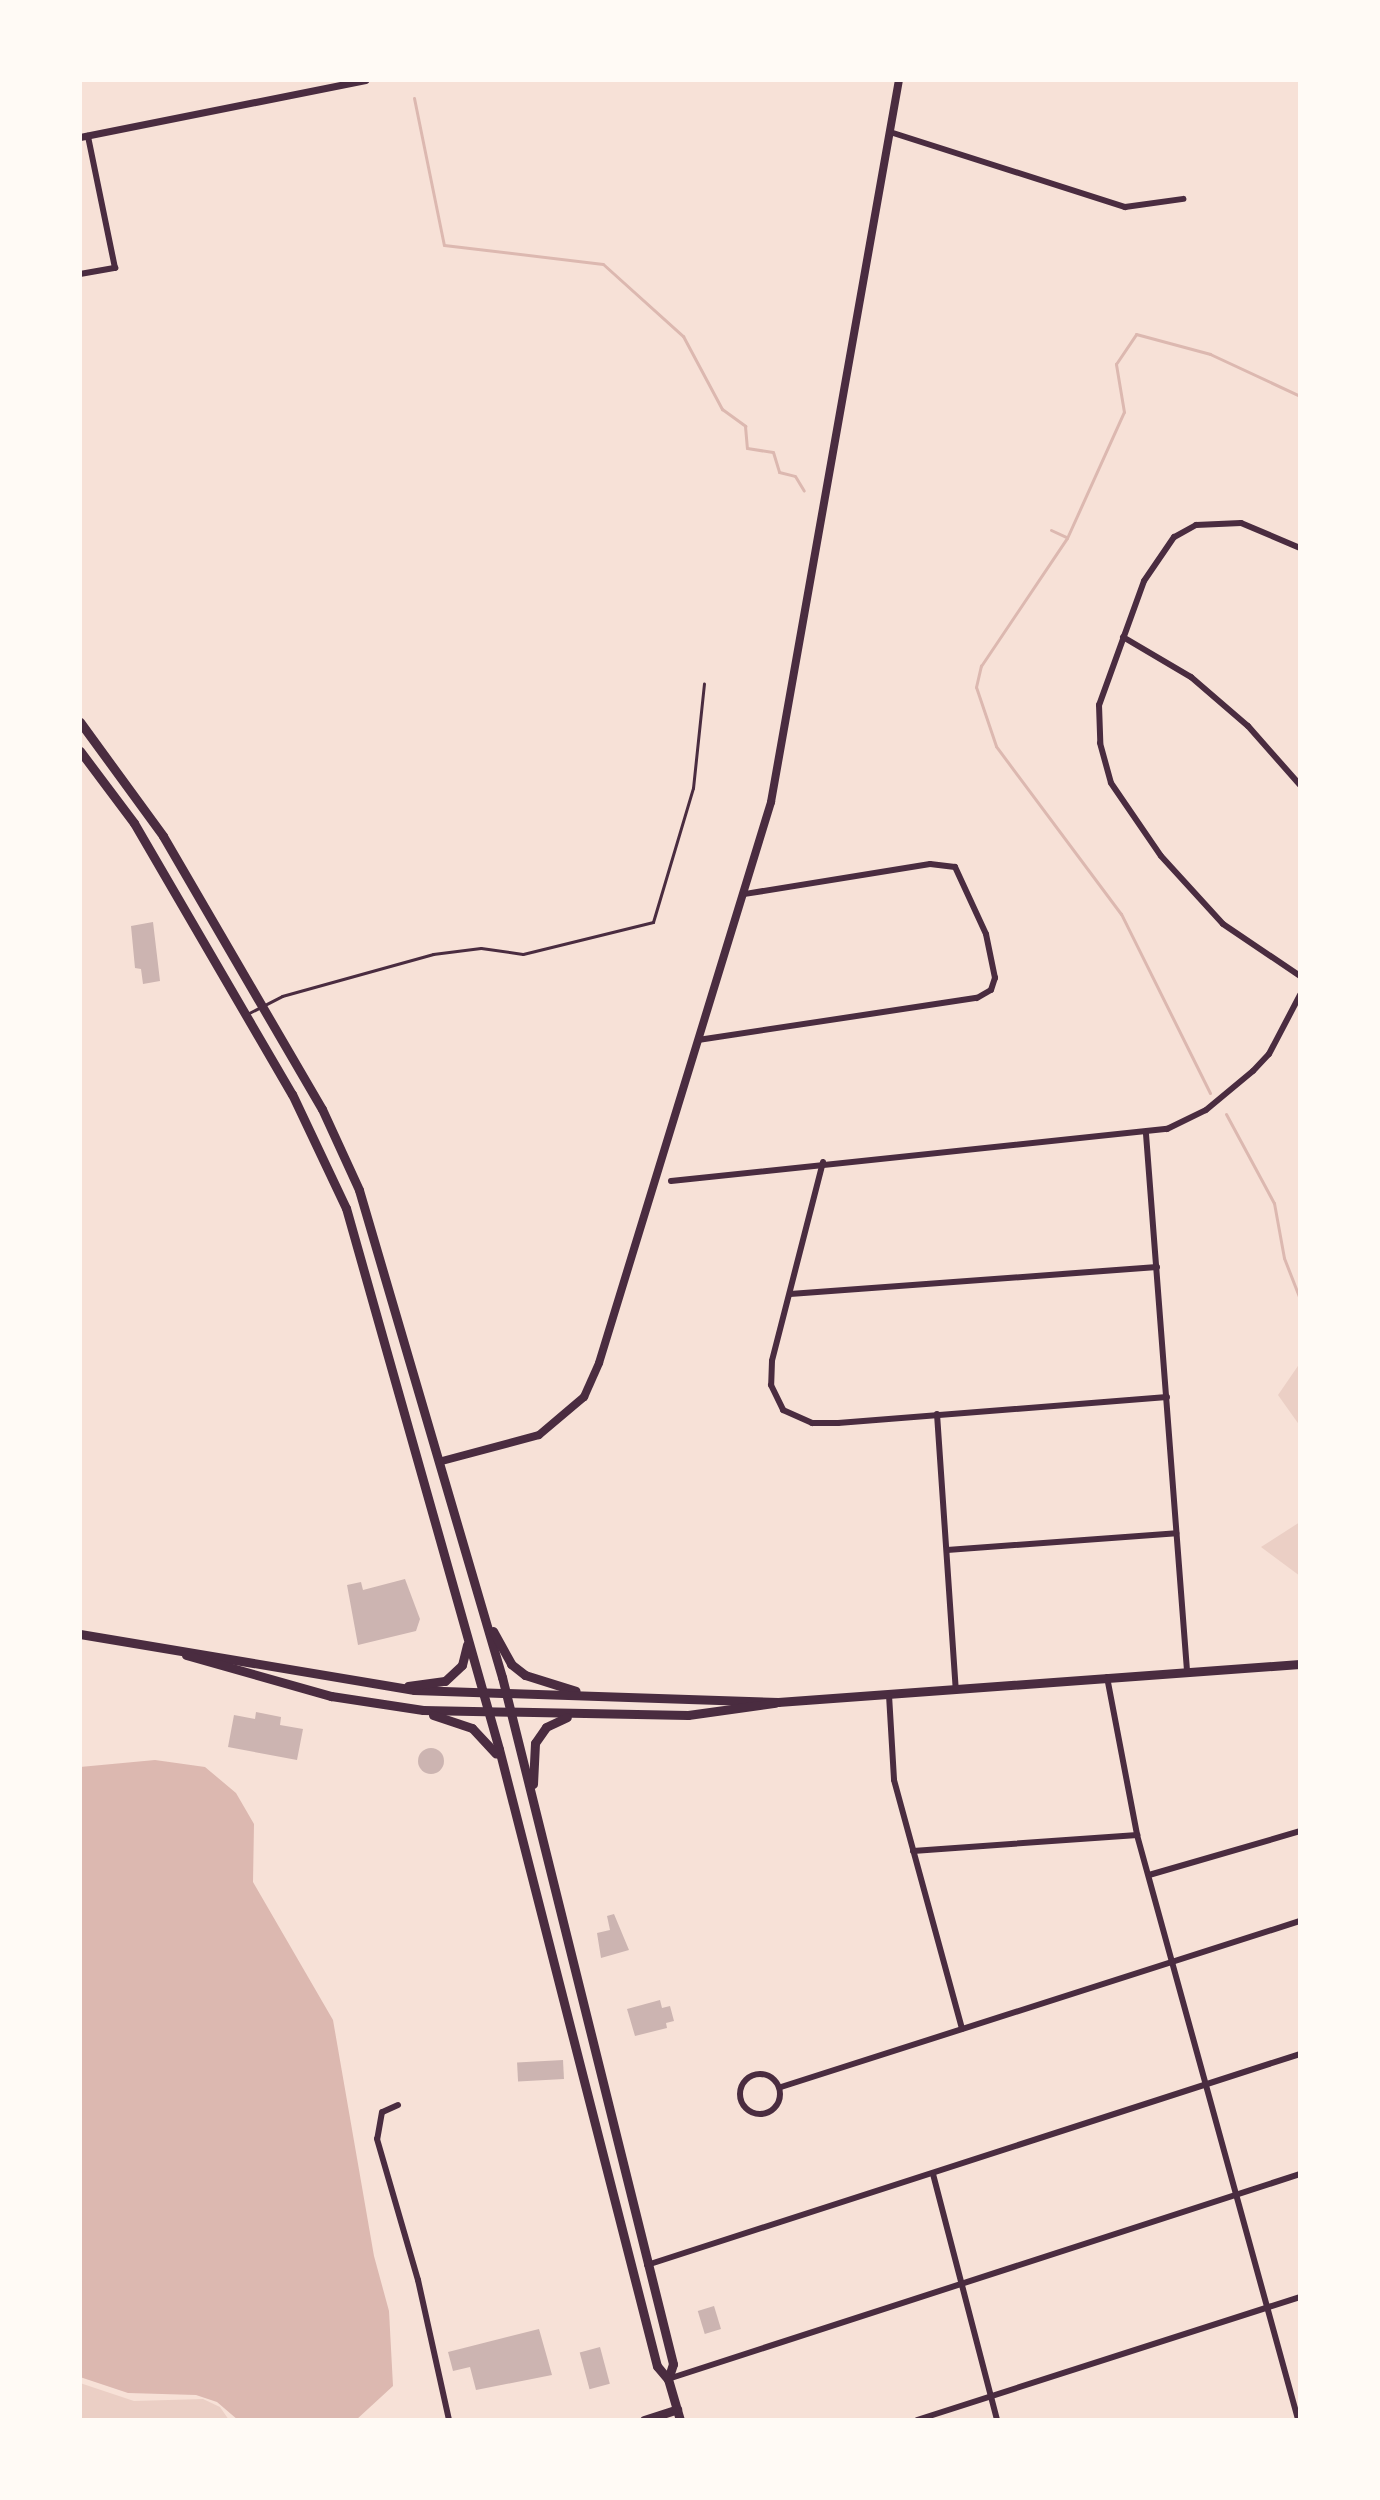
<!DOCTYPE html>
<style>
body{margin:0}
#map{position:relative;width:1380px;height:2500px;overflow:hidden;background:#f7e1d7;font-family:"Open Sans",sans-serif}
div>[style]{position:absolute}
.green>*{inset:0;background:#ebcfc5}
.water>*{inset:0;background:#dcb8b0}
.stream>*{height:3px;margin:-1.5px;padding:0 1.5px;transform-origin:1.5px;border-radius:1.5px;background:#dcb8b0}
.building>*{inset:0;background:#ccb4b1;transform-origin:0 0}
.round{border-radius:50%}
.service>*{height:3px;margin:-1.5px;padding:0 1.5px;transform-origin:1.5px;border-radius:1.5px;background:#4a2c40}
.minor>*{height:6px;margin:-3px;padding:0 3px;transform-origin:3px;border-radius:3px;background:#4a2c40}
.minor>.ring{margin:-3px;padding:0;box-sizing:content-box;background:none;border:6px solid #4a2c40;border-radius:50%}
.tertiary>*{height:7px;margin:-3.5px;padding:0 3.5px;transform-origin:3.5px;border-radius:3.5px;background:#4a2c40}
.secondary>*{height:8px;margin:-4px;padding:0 4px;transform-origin:4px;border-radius:4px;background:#4a2c40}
.primary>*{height:9px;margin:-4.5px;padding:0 4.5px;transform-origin:4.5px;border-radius:4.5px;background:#4a2c40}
span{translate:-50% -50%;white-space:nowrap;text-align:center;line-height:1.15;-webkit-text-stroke:8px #fffaf5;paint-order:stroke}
.frame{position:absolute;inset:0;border:82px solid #fffaf5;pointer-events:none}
</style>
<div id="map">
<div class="green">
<i style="clip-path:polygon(1300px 1363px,1300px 1426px,1278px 1395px)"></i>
<i style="clip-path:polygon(1300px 1522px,1300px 1576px,1261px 1547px)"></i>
<i style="clip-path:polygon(80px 2383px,134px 2401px,203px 2399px,220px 2407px,229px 2420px,80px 2420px)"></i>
</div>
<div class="water">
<i style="clip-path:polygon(155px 1760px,205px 1767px,236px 1793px,254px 1824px,253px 1882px,333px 2020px,374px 2256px,389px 2311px,393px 2386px,356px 2420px,238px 2420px,217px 2402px,196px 2395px,128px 2393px,80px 2377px,80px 1767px)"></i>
</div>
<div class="stream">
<i style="left:414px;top:98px;width:150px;rotate:78.5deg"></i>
<i style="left:444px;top:245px;width:160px;rotate:6.8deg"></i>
<i style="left:603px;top:264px;width:108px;rotate:42deg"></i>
<i style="left:683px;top:336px;width:83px;rotate:61.9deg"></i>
<i style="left:722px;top:409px;width:29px;rotate:36deg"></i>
<i style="left:745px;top:426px;width:22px;rotate:85deg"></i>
<i style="left:747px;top:448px;width:26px;rotate:9deg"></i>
<i style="left:773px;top:452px;width:21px;rotate:73deg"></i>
<i style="left:779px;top:472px;width:16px;rotate:14deg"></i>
<i style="left:795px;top:476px;width:17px;rotate:59deg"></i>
<i style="left:1051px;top:530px;width:17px;rotate:25deg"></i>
<i style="left:1210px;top:1093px;width:200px;rotate:-116.4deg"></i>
<i style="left:1121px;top:914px;width:209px;rotate:-126.7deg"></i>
<i style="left:996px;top:746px;width:62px;rotate:-108.7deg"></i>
<i style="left:976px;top:687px;width:22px;rotate:-77deg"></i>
<i style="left:981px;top:666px;width:154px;rotate:-56.1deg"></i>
<i style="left:1067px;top:538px;width:138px;rotate:-65.7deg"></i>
<i style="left:1124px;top:412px;width:49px;rotate:-99.5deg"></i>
<i style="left:1116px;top:364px;width:36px;rotate:-56deg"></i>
<i style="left:1136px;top:334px;width:77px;rotate:15.1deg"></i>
<i style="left:1210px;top:354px;width:99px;rotate:25deg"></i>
<i style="left:1226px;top:1114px;width:101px;rotate:61.7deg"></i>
<i style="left:1274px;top:1203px;width:56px;rotate:79.7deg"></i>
<i style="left:1284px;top:1258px;width:44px;rotate:68.7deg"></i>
</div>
<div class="building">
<i style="clip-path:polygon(153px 922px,160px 981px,143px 984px,141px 969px,135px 968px,131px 926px)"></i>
<i style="clip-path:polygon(405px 1579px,420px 1619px,416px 1631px,358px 1645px,347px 1585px,361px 1582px,363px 1590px)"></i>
<i style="clip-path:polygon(256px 1712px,281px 1717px,280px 1725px,303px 1729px,297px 1760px,228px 1747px,234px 1715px,255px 1719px)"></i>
<i class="round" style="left:418px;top:1748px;width:26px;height:26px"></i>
<i style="clip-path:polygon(614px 1914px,629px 1950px,601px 1958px,597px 1933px,610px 1930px,607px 1916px)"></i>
<i style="clip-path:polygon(660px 2000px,662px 2008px,670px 2006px,674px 2021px,666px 2023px,667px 2028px,635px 2036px,627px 2009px)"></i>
<i style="left:563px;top:2060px;width:19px;height:46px;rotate:87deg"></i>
<i style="left:714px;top:2306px;width:24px;height:17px;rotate:73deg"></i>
<i style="clip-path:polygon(539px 2329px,552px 2375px,476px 2390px,470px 2367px,453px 2371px,448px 2352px)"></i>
<i style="left:600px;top:2347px;width:38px;height:21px;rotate:75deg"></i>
</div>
<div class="service">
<i style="left:249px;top:1013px;width:37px;rotate:-27deg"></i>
<i style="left:282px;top:996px;width:157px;rotate:-15.5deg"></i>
<i style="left:433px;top:954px;width:48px;rotate:-7.1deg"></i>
<i style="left:481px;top:948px;width:42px;rotate:8.1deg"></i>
<i style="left:523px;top:954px;width:134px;rotate:-13.8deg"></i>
<i style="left:653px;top:922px;width:140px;rotate:-73.4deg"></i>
<i style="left:693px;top:788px;width:105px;rotate:-84deg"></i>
</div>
<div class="minor">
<i style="left:890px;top:132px;width:247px;rotate:17.7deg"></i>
<i style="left:1125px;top:207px;width:59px;rotate:-7.9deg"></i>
<i style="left:80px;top:274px;width:36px;rotate:-10deg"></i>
<i style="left:115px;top:268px;width:135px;rotate:-101.6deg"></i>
<i style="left:1300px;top:548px;width:64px;rotate:-157deg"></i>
<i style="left:1241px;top:523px;width:45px;rotate:177.5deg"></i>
<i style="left:1196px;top:525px;width:25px;rotate:151deg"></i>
<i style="left:1174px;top:537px;width:53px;rotate:124.3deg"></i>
<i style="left:1144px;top:581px;width:132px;rotate:109.9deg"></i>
<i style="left:1099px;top:705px;width:38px;rotate:88deg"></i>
<i style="left:1100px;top:743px;width:41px;rotate:74.6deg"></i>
<i style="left:1111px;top:783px;width:88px;rotate:55.6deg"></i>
<i style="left:1161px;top:856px;width:92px;rotate:47.6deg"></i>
<i style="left:1223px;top:924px;width:93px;rotate:34deg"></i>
<i style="left:1123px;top:637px;width:79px;rotate:30.5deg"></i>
<i style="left:1191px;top:677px;width:75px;rotate:40.7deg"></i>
<i style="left:1248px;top:726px;width:79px;rotate:48.6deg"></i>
<i style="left:698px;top:1040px;width:282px;rotate:-8.6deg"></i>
<i style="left:977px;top:998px;width:16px;rotate:-30deg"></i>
<i style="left:991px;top:990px;width:13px;rotate:-72deg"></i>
<i style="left:995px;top:978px;width:45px;rotate:-101.6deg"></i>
<i style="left:986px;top:934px;width:74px;rotate:-114.8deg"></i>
<i style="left:955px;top:867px;width:25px;rotate:-173deg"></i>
<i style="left:930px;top:864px;width:187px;rotate:170.8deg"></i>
<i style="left:1146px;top:1134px;width:539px;rotate:85.63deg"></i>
<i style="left:823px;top:1162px;width:205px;rotate:104.4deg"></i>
<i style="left:772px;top:1361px;width:24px;rotate:92deg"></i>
<i style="left:771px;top:1385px;width:28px;rotate:64deg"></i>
<i style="left:783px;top:1410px;width:32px;rotate:24deg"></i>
<i style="left:812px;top:1423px;width:26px"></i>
<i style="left:838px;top:1423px;width:330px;rotate:-4.5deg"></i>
<i style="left:671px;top:1181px;width:499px;rotate:-6deg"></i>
<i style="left:1167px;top:1129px;width:43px;rotate:-26deg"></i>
<i style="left:1206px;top:1110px;width:61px;rotate:-39.7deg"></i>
<i style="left:1253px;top:1071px;width:23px;rotate:-47deg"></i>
<i style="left:1269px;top:1054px;width:67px;rotate:-62.3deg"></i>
<i style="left:790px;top:1294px;width:368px;rotate:-4.2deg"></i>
<i style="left:937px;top:1414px;width:277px;rotate:86.1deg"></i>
<i style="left:947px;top:1550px;width:230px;rotate:-4.2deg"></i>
<i style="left:1107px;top:1677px;width:161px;rotate:79.2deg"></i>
<i style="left:1137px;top:1835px;width:606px;rotate:74.59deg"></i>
<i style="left:889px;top:1695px;width:85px;rotate:86.6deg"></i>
<i style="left:894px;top:1780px;width:258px;rotate:74.7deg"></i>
<i style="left:913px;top:1851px;width:225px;rotate:-4.1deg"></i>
<i style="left:1149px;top:1875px;width:157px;rotate:-16.2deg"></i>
<i class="ring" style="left:740px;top:2074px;width:34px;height:34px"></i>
<i style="left:781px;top:2087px;width:545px;rotate:-17.74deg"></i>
<i style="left:398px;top:2105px;width:17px;rotate:156deg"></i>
<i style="left:382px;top:2112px;width:27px;rotate:100deg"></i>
<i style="left:377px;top:2139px;width:147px;rotate:73.8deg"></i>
<i style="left:418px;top:2280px;width:143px;rotate:77.5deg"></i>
<i style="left:933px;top:2174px;width:254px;rotate:75.4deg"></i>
<i style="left:647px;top:2265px;width:686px;rotate:-17.91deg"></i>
<i style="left:668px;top:2379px;width:664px;rotate:-17.97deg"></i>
<i style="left:917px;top:2420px;width:402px;rotate:-17.8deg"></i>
</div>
<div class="tertiary">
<i style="left:80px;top:137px;width:291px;rotate:-11.3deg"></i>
</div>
<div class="secondary">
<i style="left:442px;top:1461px;width:100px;rotate:-15deg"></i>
<i style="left:539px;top:1435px;width:59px;rotate:-40.2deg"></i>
<i style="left:584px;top:1397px;width:37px;rotate:-66deg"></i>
<i style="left:599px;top:1363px;width:587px;rotate:-72.95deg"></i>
<i style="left:771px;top:802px;width:733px;rotate:-79.95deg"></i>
</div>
<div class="primary">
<i style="left:80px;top:722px;width:141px;rotate:53.9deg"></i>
<i style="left:163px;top:836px;width:316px;rotate:59.8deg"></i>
<i style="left:322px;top:1109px;width:89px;rotate:65.4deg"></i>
<i style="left:359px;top:1190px;width:508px;rotate:73.64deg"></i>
<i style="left:502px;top:1677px;width:708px;rotate:76.02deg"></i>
<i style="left:673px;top:2364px;width:16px;rotate:108deg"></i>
<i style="left:668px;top:2379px;width:43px;rotate:73.7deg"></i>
<i style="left:80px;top:751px;width:90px;rotate:53.1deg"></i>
<i style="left:134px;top:823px;width:314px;rotate:59.8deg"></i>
<i style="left:292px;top:1094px;width:126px;rotate:64.7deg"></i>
<i style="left:346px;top:1208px;width:562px;rotate:74.21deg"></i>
<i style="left:499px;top:1749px;width:637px;rotate:75.64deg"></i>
<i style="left:657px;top:2366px;width:17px;rotate:50deg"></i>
<i style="left:493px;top:1631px;width:38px;rotate:61deg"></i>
<i style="left:511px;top:1664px;width:18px;rotate:38deg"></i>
<i style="left:525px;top:1675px;width:53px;rotate:17.4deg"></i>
<i style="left:80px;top:1634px;width:339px;rotate:9.5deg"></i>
<i style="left:414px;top:1690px;width:364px;rotate:1.9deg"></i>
<i style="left:778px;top:1702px;width:523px;rotate:-4.16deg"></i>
<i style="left:186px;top:1655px;width:151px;rotate:15.8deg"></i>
<i style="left:331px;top:1696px;width:93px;rotate:8.7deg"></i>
<i style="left:423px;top:1710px;width:265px;rotate:1.1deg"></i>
<i style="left:688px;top:1715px;width:88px;rotate:-7.9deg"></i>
<i style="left:408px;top:1686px;width:37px;rotate:-8deg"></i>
<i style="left:445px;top:1681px;width:23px;rotate:-43deg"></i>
<i style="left:462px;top:1665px;width:21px;rotate:-76deg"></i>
<i style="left:433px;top:1715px;width:41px;rotate:18.4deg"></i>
<i style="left:472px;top:1728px;width:35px;rotate:47deg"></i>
<i style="left:533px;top:1784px;width:41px;rotate:-87.2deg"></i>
<i style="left:535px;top:1743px;width:19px;rotate:-55deg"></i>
<i style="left:546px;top:1727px;width:23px;rotate:-25deg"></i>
<i style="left:644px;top:2420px;width:35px;rotate:-18deg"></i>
</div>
<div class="frame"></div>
</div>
